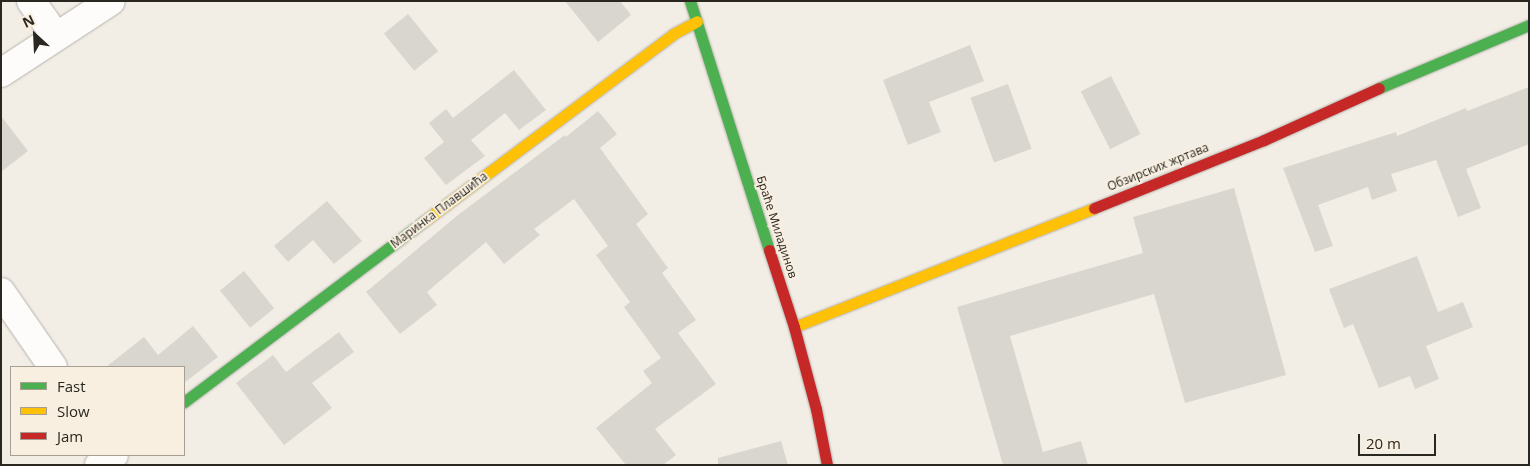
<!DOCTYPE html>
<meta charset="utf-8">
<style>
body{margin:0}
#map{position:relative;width:1530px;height:466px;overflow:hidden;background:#f2eee6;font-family:"Open Sans",sans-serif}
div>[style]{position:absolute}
.building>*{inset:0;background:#d9d6cf;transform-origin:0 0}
.roads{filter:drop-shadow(0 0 1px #b6b3ac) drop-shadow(0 0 1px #b6b3ac)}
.street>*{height:28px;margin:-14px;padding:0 14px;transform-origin:14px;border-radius:14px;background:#fdfcfb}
.fast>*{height:11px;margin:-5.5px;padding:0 5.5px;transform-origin:5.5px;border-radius:5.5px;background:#4caf50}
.slow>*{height:11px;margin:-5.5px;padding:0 5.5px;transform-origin:5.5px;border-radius:5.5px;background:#ffc107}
.jam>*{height:11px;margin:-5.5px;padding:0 5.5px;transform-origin:5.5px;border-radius:5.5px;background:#c62828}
span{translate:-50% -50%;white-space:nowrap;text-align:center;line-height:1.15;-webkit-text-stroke:4px #f8efe0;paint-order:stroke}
.street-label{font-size:12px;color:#2a2721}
.frame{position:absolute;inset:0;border:2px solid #2a2721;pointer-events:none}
.legend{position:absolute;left:10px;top:366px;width:175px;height:90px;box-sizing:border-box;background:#f8efe0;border:1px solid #a69f94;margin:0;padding:6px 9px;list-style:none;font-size:15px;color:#2a2721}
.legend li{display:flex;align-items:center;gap:10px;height:25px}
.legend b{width:25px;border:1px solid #a69f94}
.north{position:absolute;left:10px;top:10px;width:50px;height:50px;-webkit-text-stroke:4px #f8efe0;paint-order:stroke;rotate:335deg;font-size:14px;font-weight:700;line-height:20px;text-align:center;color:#2a2721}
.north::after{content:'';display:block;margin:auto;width:18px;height:22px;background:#2a2721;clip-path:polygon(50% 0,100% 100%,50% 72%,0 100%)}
.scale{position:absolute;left:1358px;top:434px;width:78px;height:22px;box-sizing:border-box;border:2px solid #2a2721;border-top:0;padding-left:6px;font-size:15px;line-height:18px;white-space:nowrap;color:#2a2721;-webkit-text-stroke:4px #f8efe0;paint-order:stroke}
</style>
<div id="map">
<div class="building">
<i style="clip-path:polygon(565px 1px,620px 1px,631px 15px,598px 42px)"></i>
<i style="left:408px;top:14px;width:48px;height:31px;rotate:51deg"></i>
<i style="clip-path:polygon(970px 45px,984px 81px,929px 102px,941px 132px,908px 145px,883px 80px)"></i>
<i style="clip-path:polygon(514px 70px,546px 110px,519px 130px,505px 113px,471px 140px,485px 156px,446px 185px,424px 158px,444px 142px,429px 123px,446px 109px,453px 118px)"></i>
<i style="left:1111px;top:76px;width:65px;height:34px;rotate:63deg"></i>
<i style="left:1008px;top:84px;width:69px;height:40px;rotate:70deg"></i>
<i style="clip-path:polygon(1529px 87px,1529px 144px,1466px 169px,1481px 208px,1458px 217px,1436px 160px,1391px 174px,1397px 191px,1372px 200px,1368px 187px,1318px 205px,1333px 246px,1315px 252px,1283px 168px,1396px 132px,1397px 136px,1466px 108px,1467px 111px)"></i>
<i style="clip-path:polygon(598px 111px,617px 134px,600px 148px,648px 214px,636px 224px,668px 268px,662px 273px,696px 320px,678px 333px,716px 384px,655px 429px,676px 455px,663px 465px,626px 465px,596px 428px,652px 383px,643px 371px,661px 358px,624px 307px,630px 302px,596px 255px,608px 246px,574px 199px,534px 229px,540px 235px,504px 264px,486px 242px,427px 292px,437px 305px,400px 334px,366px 292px,458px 215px,565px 135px,566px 137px)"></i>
<i style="clip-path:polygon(1px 116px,28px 151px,1px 172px)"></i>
<i style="clip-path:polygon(1234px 188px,1286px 375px,1185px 403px,1154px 294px,1010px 336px,1043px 452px,1081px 441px,1088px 465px,1003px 465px,957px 307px,1143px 253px,1133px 217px)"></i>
<i style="clip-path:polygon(327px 201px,362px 241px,334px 264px,313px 240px,288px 262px,274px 246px)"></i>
<i style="clip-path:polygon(1417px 256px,1438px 312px,1463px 302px,1473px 327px,1426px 346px,1439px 379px,1415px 389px,1410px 376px,1379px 388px,1353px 324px,1344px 328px,1329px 289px)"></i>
<i style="left:244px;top:271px;width:48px;height:31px;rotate:51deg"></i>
<i style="clip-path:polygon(193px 326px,218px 357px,184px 383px,184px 367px,106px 367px,144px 337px,158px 355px)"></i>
<i style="clip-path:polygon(339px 332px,354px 352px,312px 383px,332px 408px,284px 445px,236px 383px,273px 355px,286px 372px)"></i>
<i style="clip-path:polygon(781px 441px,788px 465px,718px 465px,718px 458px)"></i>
</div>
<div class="roads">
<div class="street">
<i style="left:31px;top:1px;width:43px;rotate:54.5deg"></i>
<i style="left:1px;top:73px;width:131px;rotate:-33.2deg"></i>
<i style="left:1px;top:292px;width:91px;rotate:55.3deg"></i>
<i style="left:99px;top:465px;width:18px;rotate:-34deg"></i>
</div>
<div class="fast">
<i style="left:690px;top:1px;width:261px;rotate:72.4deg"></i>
<i style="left:1379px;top:88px;width:163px;rotate:-22.8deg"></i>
<i style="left:184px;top:402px;width:299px;rotate:-37deg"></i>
</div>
<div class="slow">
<i style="left:423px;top:222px;width:313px;rotate:-36.9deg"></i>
<i style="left:673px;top:34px;width:27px;rotate:-28deg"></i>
<i style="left:794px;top:327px;width:323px;rotate:-21.6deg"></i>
</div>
<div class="jam">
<i style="left:1094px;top:208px;width:183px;rotate:-21.8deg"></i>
<i style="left:1264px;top:140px;width:126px;rotate:-24.3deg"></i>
<i style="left:769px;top:250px;width:81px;rotate:72deg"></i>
<i style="left:794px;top:327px;width:85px;rotate:75deg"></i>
<i style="left:816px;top:409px;width:57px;rotate:78.9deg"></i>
</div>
</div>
<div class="street-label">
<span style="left:1158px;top:167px;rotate:-22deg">Обзирских жртава</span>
<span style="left:439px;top:210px;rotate:-37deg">Маринка Плавшића</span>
<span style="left:777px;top:227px;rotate:72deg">Браће Миладинов</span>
</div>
<div class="frame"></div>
<ul class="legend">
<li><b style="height:6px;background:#4caf50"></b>Fast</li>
<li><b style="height:6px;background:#ffc107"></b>Slow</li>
<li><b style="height:6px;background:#c62828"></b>Jam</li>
</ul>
<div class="north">N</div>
<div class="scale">20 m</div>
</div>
